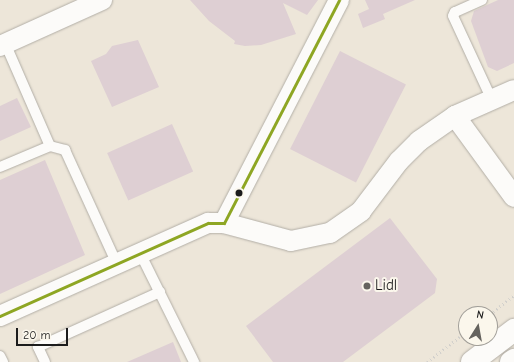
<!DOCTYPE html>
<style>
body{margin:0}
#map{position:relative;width:514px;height:362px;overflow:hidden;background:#ede6d9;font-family:"Comic Neue",sans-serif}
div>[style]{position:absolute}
.building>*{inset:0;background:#decfd3;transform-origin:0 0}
.path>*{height:2.5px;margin-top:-1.25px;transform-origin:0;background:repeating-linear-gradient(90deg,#d2d0cc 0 1px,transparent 0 4px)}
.roads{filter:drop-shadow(0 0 1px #b2aea6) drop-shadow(0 0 1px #b2aea6)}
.lane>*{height:10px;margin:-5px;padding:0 5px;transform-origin:5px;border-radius:5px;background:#fcfbf9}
.street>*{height:20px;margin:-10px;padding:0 10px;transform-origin:10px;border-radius:10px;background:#fcfbf9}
.primary>*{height:22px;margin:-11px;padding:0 11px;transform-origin:11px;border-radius:11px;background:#fcfbf9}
.bus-1>*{height:3px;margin:-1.5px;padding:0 1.5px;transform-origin:1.5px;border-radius:1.5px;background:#8ea623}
.dots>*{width:11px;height:11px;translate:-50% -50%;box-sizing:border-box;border:2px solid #fbf7ec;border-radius:50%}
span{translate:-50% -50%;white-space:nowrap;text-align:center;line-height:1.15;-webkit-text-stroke:4px #fbf7ec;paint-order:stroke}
.poi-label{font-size:15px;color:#1c1c1c}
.left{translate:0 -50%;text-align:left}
.north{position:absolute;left:458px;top:306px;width:40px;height:40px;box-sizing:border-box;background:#fbf7ec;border:1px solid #a29f99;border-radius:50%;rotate:11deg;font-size:11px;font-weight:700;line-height:16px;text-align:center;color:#1c1c1c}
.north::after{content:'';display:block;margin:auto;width:14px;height:18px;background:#65635e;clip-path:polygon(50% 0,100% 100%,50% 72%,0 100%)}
.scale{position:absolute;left:16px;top:328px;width:52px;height:18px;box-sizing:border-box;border:2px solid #1c1c1c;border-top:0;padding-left:5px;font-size:12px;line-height:14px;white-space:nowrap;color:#1c1c1c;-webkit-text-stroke:3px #fbf7ec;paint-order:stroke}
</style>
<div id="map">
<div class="building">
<i style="clip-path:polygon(190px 0,318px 0,307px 15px,283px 3px,296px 34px,261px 45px,245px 46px,234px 44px,235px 41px,209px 21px)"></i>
<i style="clip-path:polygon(365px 0,415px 0,383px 14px,385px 19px,363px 28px,358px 14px,369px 9px)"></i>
<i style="clip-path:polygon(498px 0,514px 0,514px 63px,497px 71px,488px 67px,471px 21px,474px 11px)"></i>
<i style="clip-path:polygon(138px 40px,159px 87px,112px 107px,91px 61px,106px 54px,112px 46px)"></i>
<i style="left:340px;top:51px;width:74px;height:110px;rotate:27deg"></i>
<i style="clip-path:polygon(17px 98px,31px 127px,0 141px,0 106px)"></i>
<i style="left:172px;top:124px;width:52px;height:71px;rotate:66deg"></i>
<i style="clip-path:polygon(45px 160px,85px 255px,0 294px,0 180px)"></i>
<i style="clip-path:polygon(390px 218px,437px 279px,435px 293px,343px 362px,273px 362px,246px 326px)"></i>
<i style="clip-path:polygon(173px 342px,181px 362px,127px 362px)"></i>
</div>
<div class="path">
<i style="left:490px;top:314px;width:31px;rotate:-38deg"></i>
<i style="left:427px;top:362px;width:49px;rotate:-37.6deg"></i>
</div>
<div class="roads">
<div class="lane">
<i style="left:482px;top:0;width:30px;rotate:156deg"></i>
<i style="left:455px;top:12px;width:4px;rotate:117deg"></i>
<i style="left:453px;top:16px;width:93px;rotate:65.1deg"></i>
<i style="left:5px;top:43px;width:112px;rotate:66.4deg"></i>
<i style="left:0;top:167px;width:54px;rotate:-22.8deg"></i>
<i style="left:50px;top:146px;width:16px;rotate:15deg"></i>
<i style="left:65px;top:150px;width:125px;rotate:65.5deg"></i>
<i style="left:140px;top:253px;width:122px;rotate:63.6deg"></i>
<i style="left:0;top:356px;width:7px;rotate:63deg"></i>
<i style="left:45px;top:362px;width:17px;rotate:-115deg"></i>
<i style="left:38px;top:347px;width:134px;rotate:-24.3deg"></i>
</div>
<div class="street">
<i style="left:0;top:46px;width:112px;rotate:-24.3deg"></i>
<i style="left:455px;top:116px;width:100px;rotate:53.9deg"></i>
<i style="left:224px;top:223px;width:251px;rotate:-62.7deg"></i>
<i style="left:0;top:316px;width:228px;rotate:-24.1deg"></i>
<i style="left:208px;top:223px;width:16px"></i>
<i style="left:224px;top:223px;width:69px;rotate:15deg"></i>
<i style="left:291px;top:241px;width:40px;rotate:-12deg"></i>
<i style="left:330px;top:233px;width:38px;rotate:-35deg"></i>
<i style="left:361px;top:211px;width:63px;rotate:-52.8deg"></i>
<i style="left:399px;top:161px;width:28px;rotate:-45deg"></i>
<i style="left:419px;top:141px;width:44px;rotate:-34.8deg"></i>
<i style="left:455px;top:116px;width:64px;rotate:-23.8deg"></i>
</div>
<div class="primary">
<i style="left:472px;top:362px;width:53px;rotate:-37.3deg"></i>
<i style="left:511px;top:362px;width:4px;rotate:-34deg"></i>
</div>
</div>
<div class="bus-1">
<i style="left:224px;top:223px;width:251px;rotate:-62.7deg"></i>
<i style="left:0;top:316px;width:228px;rotate:-24.1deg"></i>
<i style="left:208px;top:223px;width:16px"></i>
</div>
<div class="dots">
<i style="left:239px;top:193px;background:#1c1c1c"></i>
<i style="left:367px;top:286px;background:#65635e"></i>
</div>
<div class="poi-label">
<span class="left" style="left:375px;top:286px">Lidl</span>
</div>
<div class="north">N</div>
<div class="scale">20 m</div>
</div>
